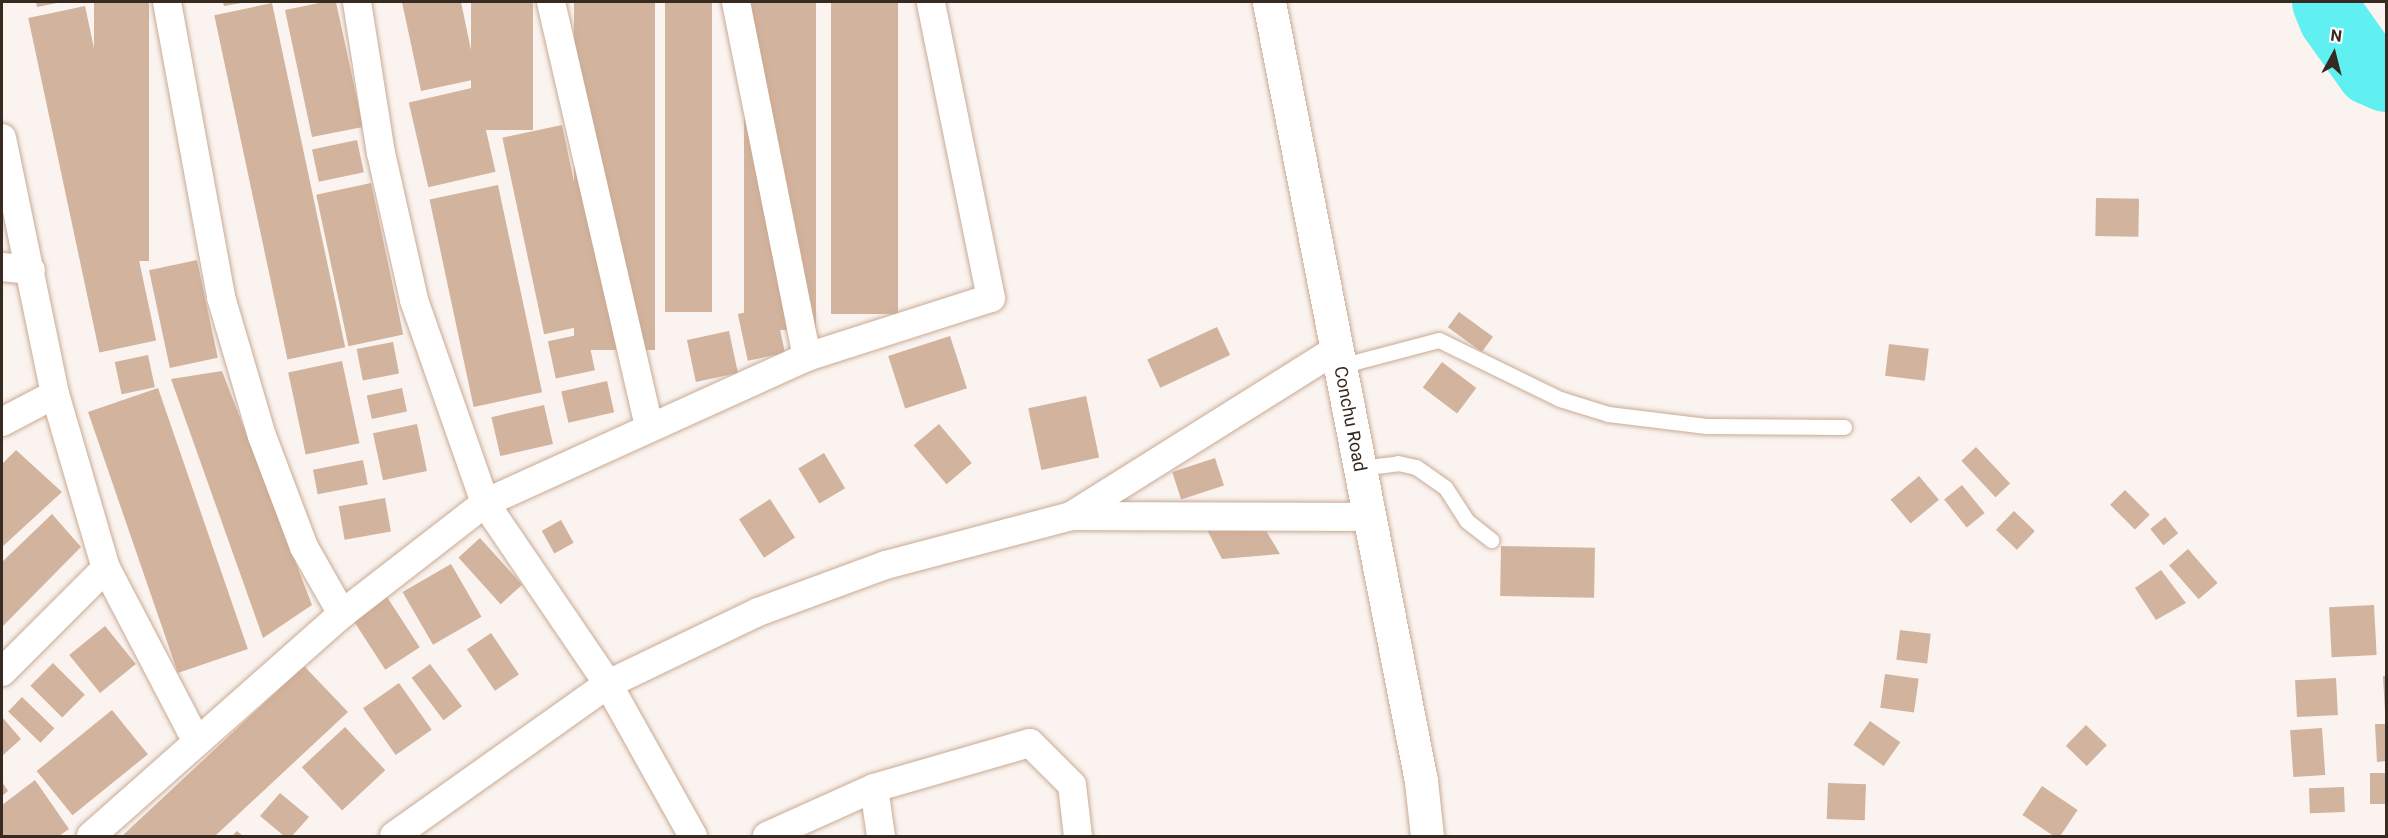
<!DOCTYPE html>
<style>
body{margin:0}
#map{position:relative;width:2388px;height:838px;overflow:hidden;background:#faf3ef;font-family:Roboto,sans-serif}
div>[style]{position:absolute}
.river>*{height:68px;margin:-34px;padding:0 34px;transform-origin:34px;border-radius:34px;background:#60f0f1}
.building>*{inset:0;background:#d2b39d;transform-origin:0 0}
.roads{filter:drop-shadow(0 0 2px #c9aa94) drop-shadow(0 0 2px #c9aa94)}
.service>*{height:15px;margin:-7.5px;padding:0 7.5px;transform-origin:7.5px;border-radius:7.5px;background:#fff}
.minor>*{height:28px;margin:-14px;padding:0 14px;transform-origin:14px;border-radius:14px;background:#fff}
.secondary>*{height:33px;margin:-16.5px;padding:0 16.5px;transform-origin:16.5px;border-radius:16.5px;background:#fff}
span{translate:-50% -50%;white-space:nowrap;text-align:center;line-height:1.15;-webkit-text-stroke:4.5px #fff;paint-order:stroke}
.street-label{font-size:18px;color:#362a21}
.frame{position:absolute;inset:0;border:3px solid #362a21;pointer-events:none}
.north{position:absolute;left:2304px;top:24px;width:60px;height:60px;-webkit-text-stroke:4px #fff;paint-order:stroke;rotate:7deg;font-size:16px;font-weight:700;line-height:24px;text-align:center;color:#362a21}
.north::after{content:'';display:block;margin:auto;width:21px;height:27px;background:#362a21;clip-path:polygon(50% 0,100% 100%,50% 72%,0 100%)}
</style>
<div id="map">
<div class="river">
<i style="left:2326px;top:2px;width:18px;rotate:68deg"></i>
<i style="left:2333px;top:19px;width:64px;rotate:54.6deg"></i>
<i style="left:2370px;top:71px;width:17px;rotate:24deg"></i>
</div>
<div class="building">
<i style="clip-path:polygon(36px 2px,57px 2px,57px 3px,37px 7px)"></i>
<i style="left:94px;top:2px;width:55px;height:259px"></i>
<i style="clip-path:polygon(223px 2px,241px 2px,241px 3px,224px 6px)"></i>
<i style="clip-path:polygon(324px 2px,336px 2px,363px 127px,312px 137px,285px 10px)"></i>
<i style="clip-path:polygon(402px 2px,461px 2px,477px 79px,421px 91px)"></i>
<i style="left:471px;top:2px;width:62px;height:128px"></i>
<i style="left:574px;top:2px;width:81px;height:348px"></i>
<i style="left:665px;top:2px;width:47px;height:310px"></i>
<i style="left:744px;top:2px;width:72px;height:328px"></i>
<i style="left:831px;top:2px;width:67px;height:312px"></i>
<i style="left:272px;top:3px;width:352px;height:59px;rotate:78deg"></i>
<i style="left:85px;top:6px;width:342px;height:58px;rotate:78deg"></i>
<i style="left:476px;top:87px;width:87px;height:69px;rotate:77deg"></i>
<i style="left:562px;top:125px;width:201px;height:61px;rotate:78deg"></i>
<i style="left:357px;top:140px;width:33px;height:46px;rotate:78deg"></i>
<i style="left:371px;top:183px;width:155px;height:56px;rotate:78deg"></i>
<i style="left:498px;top:185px;width:212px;height:70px;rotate:78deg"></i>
<i style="left:2096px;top:198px;width:43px;height:38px;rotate:1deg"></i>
<i style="left:197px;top:260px;width:100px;height:49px;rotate:78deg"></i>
<i style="left:775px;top:306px;width:48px;height:38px;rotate:78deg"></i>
<i style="left:1459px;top:312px;width:42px;height:19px;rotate:36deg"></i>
<i style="left:1217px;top:327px;width:31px;height:77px;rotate:65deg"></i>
<i style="left:729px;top:331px;width:43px;height:43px;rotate:78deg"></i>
<i style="left:587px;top:333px;width:38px;height:40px;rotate:78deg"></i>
<i style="left:950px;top:336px;width:55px;height:65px;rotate:72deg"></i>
<i style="left:393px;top:342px;width:32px;height:37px;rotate:79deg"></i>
<i style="left:1889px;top:344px;width:40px;height:32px;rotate:7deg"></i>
<i style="left:148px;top:355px;width:33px;height:34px;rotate:78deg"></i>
<i style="left:342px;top:361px;width:84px;height:55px;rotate:78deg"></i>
<i style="left:1442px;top:362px;width:43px;height:32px;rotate:37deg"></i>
<i style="clip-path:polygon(222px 371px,312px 605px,263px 638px,171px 379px)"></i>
<i style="left:607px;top:381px;width:32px;height:47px;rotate:77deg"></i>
<i style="left:158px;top:388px;width:276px;height:74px;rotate:71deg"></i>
<i style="left:402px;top:388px;width:24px;height:36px;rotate:78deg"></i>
<i style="left:1086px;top:396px;width:63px;height:59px;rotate:78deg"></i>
<i style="left:544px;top:405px;width:40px;height:54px;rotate:77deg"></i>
<i style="left:417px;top:424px;width:48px;height:45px;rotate:78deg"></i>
<i style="left:939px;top:424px;width:51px;height:33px;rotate:50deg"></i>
<i style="left:1976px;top:447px;width:50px;height:20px;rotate:47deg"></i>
<i style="clip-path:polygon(16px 450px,62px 492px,2px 547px,2px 464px)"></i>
<i style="left:824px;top:453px;width:41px;height:30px;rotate:59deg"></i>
<i style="left:1215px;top:458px;width:29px;height:45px;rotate:72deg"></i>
<i style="left:363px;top:460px;width:25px;height:51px;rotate:79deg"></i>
<i style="left:1919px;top:476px;width:31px;height:37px;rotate:50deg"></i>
<i style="left:1962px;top:485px;width:36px;height:23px;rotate:51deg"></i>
<i style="left:2125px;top:490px;width:35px;height:21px;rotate:45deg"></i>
<i style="left:385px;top:498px;width:34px;height:47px;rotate:80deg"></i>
<i style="left:770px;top:499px;width:46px;height:37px;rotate:57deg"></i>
<i style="left:2014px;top:511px;width:29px;height:26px;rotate:44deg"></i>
<i style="clip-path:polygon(52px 514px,81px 547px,2px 627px,2px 562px)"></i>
<i style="left:2165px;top:517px;width:21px;height:19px;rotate:51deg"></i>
<i style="clip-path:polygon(1259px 519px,1280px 554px,1222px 559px,1203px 522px)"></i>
<i style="left:561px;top:520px;width:26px;height:22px;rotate:61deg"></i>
<i style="left:480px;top:538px;width:63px;height:29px;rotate:48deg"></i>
<i style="left:1501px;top:546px;width:94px;height:50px;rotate:1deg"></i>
<i style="left:2188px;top:549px;width:45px;height:25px;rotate:49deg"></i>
<i style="left:451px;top:564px;width:61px;height:56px;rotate:60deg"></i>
<i style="clip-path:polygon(2161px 570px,2186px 603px,2156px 620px,2135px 588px)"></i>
<i style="left:387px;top:597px;width:60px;height:41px;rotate:57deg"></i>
<i style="left:2374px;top:605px;width:50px;height:45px;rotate:87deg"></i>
<i style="left:105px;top:626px;width:49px;height:46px;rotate:51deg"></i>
<i style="left:1900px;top:630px;width:31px;height:30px;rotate:7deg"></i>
<i style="left:491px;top:633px;width:50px;height:29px;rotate:56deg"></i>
<i style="left:53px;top:663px;width:45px;height:32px;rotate:45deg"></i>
<i style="left:430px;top:664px;width:53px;height:23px;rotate:53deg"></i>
<i style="clip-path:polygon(304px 666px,348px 712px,215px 836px,122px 836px)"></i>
<i style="left:1885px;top:674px;width:34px;height:34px;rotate:8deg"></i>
<i style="clip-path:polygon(2383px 676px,2386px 676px,2386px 711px,2385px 711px)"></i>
<i style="left:2336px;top:678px;width:37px;height:41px;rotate:87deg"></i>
<i style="left:399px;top:683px;width:57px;height:44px;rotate:55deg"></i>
<i style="left:22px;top:697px;width:45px;height:20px;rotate:44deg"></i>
<i style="left:112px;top:710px;width:57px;height:97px;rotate:51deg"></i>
<i style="clip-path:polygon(2px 717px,21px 739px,2px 756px)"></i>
<i style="left:1870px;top:721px;width:37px;height:29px;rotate:35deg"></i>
<i style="clip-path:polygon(2375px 724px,2386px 724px,2386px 761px,2377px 762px)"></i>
<i style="left:2086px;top:725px;width:29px;height:29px;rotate:44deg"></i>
<i style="left:345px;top:727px;width:59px;height:59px;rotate:47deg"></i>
<i style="left:2322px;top:728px;width:47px;height:32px;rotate:86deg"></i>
<i style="left:2386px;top:773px;width:31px;height:16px;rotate:90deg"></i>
<i style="clip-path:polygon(35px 780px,69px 829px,59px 836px,2px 836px,2px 805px)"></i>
<i style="clip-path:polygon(2px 782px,8px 791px,2px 796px)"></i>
<i style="left:1828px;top:783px;width:38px;height:36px;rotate:2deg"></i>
<i style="left:2042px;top:786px;width:43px;height:35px;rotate:34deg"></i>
<i style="left:2344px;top:787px;width:25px;height:35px;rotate:88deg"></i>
<i style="clip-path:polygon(280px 793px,309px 817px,292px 836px,284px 836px,260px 816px)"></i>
<i style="clip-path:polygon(237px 831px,243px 836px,232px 836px)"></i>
</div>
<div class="roads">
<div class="service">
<i style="left:1340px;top:366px;width:102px;rotate:-14.7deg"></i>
<i style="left:1439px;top:340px;width:135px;rotate:26deg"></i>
<i style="left:1560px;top:399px;width:50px;rotate:17.4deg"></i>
<i style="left:1608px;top:414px;width:99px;rotate:7deg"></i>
<i style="left:1706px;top:426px;width:138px;rotate:0.4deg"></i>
<i style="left:1360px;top:468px;width:38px;rotate:-7deg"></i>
<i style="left:1398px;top:463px;width:18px;rotate:13deg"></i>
<i style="left:1416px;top:467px;width:35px;rotate:35deg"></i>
<i style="left:1445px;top:487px;width:40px;rotate:57.1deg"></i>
<i style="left:1467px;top:521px;width:31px;rotate:38deg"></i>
</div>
<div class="minor">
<i style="left:167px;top:2px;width:300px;rotate:79.6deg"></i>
<i style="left:221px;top:297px;width:145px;rotate:73.6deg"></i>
<i style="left:262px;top:436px;width:119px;rotate:69.3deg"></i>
<i style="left:304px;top:547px;width:77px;rotate:60.4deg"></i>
<i style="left:357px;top:2px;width:153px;rotate:81deg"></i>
<i style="left:381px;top:153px;width:151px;rotate:77.3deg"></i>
<i style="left:414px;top:300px;width:215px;rotate:70.7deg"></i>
<i style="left:485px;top:503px;width:219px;rotate:55.8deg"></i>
<i style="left:608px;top:684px;width:174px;rotate:60.8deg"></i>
<i style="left:551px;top:2px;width:436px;rotate:77deg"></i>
<i style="left:736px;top:2px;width:362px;rotate:78.7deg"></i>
<i style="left:2px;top:138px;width:261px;rotate:78.3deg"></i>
<i style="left:55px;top:394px;width:181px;rotate:73.7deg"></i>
<i style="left:106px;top:568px;width:196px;rotate:62.4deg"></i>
<i style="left:2px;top:267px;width:29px;rotate:6deg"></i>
<i style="left:2px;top:422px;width:60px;rotate:-27.8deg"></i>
<i style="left:1071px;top:516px;width:314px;rotate:-32.1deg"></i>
<i style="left:2px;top:672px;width:147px;rotate:-45deg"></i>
<i style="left:874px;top:788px;width:49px;rotate:81.7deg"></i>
<i style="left:91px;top:836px;width:335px;rotate:-41.5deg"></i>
<i style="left:342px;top:614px;width:181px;rotate:-37.8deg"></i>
<i style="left:485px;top:503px;width:354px;rotate:-24.4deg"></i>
<i style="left:807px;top:357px;width:193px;rotate:-17.8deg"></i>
<i style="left:991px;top:298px;width:302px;rotate:-101.5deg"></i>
<i style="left:394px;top:836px;width:262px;rotate:-35.4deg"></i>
<i style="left:608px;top:684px;width:166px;rotate:-25.6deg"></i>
<i style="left:758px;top:612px;width:136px;rotate:-20.2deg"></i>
<i style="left:886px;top:565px;width:191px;rotate:-14.8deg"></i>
<i style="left:1071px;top:516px;width:299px;rotate:0.2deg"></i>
<i style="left:767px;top:836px;width:117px;rotate:-24.2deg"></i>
<i style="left:874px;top:788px;width:162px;rotate:-16.1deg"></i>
<i style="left:1030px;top:743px;width:59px;rotate:45deg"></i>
<i style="left:1072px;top:785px;width:51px;rotate:83.3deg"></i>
</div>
<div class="secondary">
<i style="left:1269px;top:2px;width:794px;rotate:78.96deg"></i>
<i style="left:1421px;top:781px;width:55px;rotate:83.8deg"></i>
</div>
</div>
<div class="street-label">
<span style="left:1350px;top:419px;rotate:79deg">Conchu Road</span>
</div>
<div class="frame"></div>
<div class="north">N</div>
</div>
